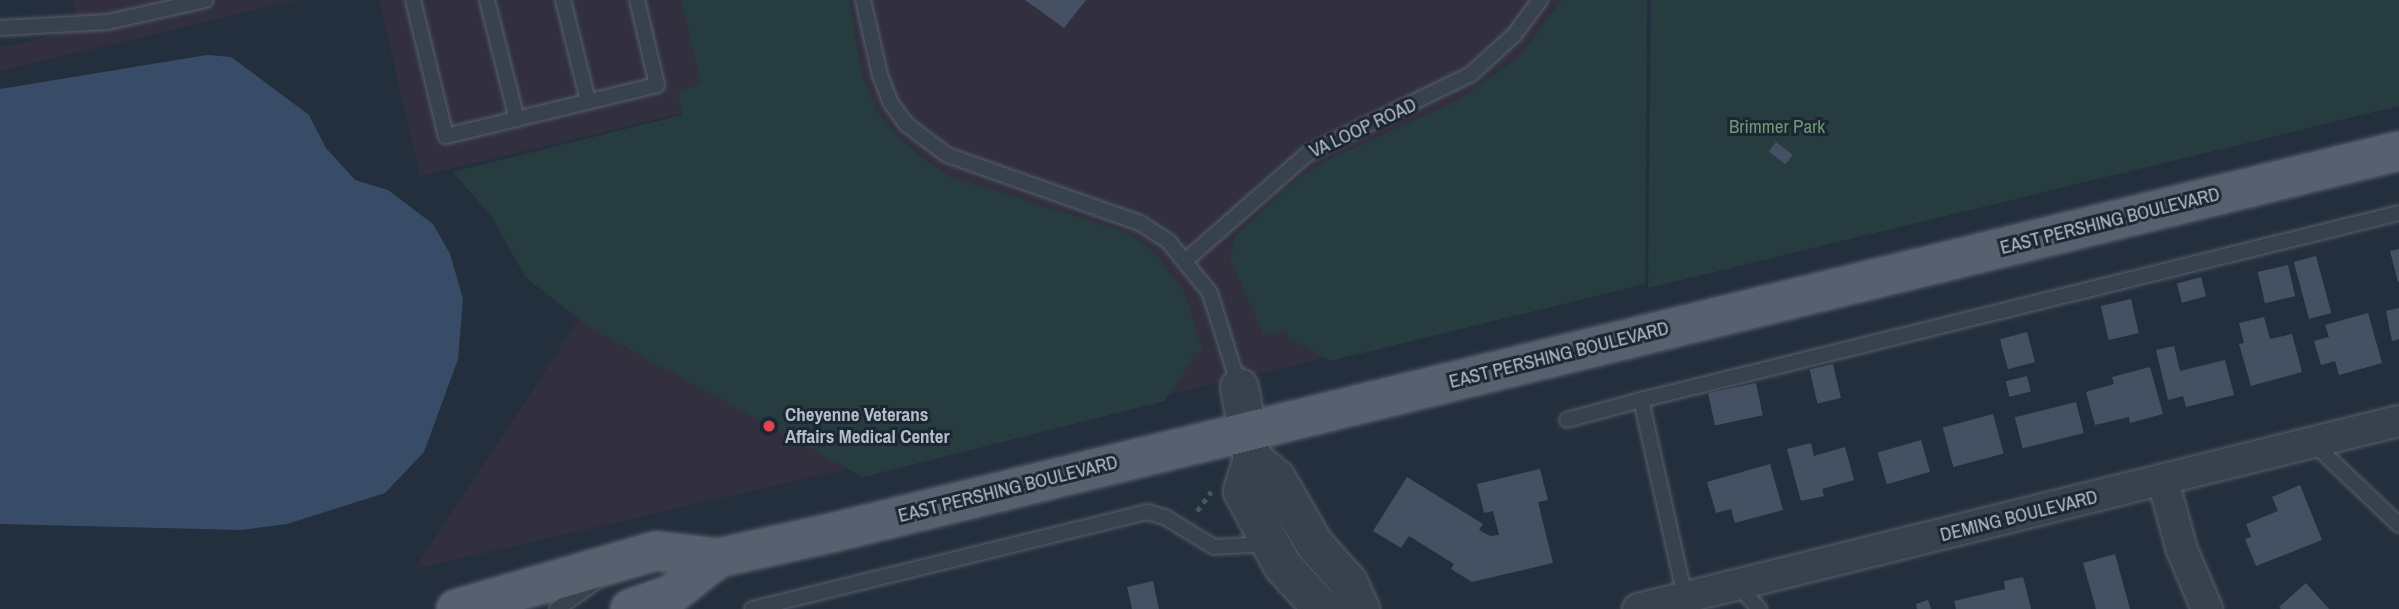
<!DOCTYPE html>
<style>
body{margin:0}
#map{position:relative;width:2399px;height:609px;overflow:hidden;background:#242f3e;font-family:"Archivo Narrow",sans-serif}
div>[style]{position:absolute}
.medical>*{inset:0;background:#32303f}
.green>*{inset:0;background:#263c3f}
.water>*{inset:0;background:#394c67}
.building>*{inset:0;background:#455162;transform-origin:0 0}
.path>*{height:4.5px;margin-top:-2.25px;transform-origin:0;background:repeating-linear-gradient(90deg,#44595c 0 5px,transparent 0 10px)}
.roads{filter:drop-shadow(0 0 2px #565f6c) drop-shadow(0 0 2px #565f6c)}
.service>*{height:14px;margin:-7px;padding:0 7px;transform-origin:7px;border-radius:7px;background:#38414e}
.minor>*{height:30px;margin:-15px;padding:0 15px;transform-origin:15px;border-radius:15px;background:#38414e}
.tertiary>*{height:37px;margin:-18.5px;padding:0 18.5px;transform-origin:18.5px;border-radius:18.5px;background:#38414e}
.primary>*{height:38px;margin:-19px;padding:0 19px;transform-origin:19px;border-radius:19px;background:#56606e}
.dots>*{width:19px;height:19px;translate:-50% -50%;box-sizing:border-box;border:4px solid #1d2633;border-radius:50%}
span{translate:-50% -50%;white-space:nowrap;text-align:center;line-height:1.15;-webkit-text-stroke:6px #1d2633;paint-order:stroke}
.park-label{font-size:19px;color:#6b9a76}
.street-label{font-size:19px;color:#b4bcc9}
.poi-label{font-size:19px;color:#b4bcc9;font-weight:700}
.left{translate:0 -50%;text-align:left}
</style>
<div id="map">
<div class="medical">
<i style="clip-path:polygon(73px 0,297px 0,0 71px,0 48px,80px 29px)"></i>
<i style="clip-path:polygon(379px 0,1645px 0,1644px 284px,415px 569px,720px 104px,420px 176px)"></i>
</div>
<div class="green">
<i style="clip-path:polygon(681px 0,849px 0,862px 75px,877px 111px,896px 134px,922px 159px,954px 178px,1126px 232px,1152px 250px,1184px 292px,1203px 351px,1191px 354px,1192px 360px,1165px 401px,863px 477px,591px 328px,526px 278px,491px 216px,453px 172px,682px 115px,678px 92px,701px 84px)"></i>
<i style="clip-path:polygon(1562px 0,1647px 0,1645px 284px,1330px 361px,1288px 337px,1286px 330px,1264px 336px,1230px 258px,1235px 237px,1287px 186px,1327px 160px,1455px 102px,1520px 56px)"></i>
<i style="clip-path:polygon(1651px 0,2399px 0,2399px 106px,1648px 288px)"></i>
</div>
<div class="water">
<i style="clip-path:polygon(207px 55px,231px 57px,309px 115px,326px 148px,355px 180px,388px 190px,433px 224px,450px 254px,463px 299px,458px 359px,424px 452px,385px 493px,287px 524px,241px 530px,0 524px,0 89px)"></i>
</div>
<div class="building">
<i style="clip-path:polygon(1025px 0,1086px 0,1064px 28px)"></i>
<i style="left:1776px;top:142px;width:21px;height:12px;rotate:37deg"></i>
<i style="clip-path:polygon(2399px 249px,2399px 282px,2398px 282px,2390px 251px)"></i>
<i style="left:2316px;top:256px;width:59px;height:23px;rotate:75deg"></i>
<i style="left:2288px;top:265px;width:32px;height:31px;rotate:77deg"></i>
<i style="left:2201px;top:277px;width:20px;height:25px;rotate:75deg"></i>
<i style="left:2131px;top:299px;width:35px;height:31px;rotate:77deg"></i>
<i style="clip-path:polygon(2399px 308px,2399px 339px,2392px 341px,2386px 311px)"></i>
<i style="clip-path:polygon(2368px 313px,2382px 363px,2339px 375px,2335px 361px,2321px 365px,2314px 341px,2329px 337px,2325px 325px)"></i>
<i style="clip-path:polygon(2264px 317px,2270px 339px,2292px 334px,2302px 372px,2251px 386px,2239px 344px,2244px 343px,2239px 323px)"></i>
<i style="left:2027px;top:332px;width:31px;height:28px;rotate:75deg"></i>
<i style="clip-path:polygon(2174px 346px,2180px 371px,2225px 360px,2234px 395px,2186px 407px,2183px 396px,2168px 400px,2156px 350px)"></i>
<i style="left:1833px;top:364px;width:35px;height:24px;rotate:77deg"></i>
<i style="clip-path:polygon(2150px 367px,2163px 414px,2130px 423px,2129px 417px,2095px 425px,2086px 392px,2114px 384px,2112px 377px)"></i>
<i style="left:2027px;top:376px;width:16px;height:22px;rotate:76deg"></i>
<i style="left:1756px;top:383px;width:33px;height:49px;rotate:78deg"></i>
<i style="left:2076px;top:402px;width:32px;height:63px;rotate:76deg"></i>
<i style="left:1993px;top:414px;width:41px;height:52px;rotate:75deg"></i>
<i style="left:1921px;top:440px;width:33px;height:45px;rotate:74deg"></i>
<i style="clip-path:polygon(1811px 443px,1814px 456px,1845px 447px,1854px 480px,1822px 489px,1824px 496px,1801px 501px,1787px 449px)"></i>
<i style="clip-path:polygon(1770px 464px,1783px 510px,1735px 523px,1731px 509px,1716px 513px,1707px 482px)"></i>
<i style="clip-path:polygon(1540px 469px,1548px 500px,1538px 502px,1553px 563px,1472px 582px,1451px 569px,1454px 564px,1409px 536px,1401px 548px,1373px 531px,1407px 477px,1483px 524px,1479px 530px,1490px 536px,1499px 535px,1493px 511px,1484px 513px,1477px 484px)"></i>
<i style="clip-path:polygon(2300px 485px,2322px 540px,2256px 566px,2245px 539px,2251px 537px,2246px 524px,2278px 511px,2272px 497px)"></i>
<i style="clip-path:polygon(2115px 554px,2130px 609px,2096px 609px,2083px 563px)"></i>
<i style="clip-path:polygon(2023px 577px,2031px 609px,1956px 609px,1954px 601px,2005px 589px,2004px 581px)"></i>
<i style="clip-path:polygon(1153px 581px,1159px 609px,1132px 609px,1127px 587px)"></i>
<i style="clip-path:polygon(2306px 583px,2329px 609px,2281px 609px,2279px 607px)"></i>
<i style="clip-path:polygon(1928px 600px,1931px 609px,1917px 609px,1916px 604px)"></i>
</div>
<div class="path">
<i style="left:1197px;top:511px;width:24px;rotate:-54deg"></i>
</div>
<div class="roads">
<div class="service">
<i style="left:413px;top:0;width:140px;rotate:76.4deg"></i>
<i style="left:446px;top:136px;width:217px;rotate:-13.6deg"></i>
<i style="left:657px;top:85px;width:87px;rotate:-103.2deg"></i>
<i style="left:487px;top:0;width:123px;rotate:75.9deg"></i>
<i style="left:563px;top:0;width:104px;rotate:76.1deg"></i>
<i style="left:863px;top:0;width:77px;rotate:77.2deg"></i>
<i style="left:880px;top:75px;width:30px;rotate:69deg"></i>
<i style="left:891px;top:103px;width:26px;rotate:54deg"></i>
<i style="left:906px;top:124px;width:51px;rotate:37.1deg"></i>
<i style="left:947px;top:155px;width:205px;rotate:19.4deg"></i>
<i style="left:1140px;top:223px;width:33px;rotate:33deg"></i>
<i style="left:1168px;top:241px;width:67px;rotate:51.1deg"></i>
<i style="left:1210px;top:293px;width:97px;rotate:72.7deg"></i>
<i style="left:0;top:28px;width:108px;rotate:-3.2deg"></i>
<i style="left:108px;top:22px;width:100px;rotate:-12.7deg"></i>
<i style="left:1186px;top:260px;width:161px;rotate:-41.2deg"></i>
<i style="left:1307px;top:154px;width:182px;rotate:-26deg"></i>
<i style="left:1471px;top:74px;width:58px;rotate:-42.2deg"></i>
<i style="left:1514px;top:35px;width:44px;rotate:-53.4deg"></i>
<i style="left:1567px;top:420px;width:77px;rotate:-15.1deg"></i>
<i style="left:2313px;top:443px;width:119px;rotate:43.6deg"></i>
<i style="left:1736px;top:584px;width:34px;rotate:47deg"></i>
<i style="left:1685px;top:597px;width:202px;rotate:-102.6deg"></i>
<i style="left:1641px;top:400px;width:781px;rotate:-13.86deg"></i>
<i style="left:557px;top:609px;width:54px;rotate:-35.2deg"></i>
<i style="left:752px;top:609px;width:407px;rotate:-13.8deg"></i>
<i style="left:1147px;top:512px;width:19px;rotate:16deg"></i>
<i style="left:1165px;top:517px;width:57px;rotate:31.5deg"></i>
<i style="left:1214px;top:547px;width:53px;rotate:-3.2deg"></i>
</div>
<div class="minor">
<i style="left:2163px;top:481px;width:72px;rotate:74.6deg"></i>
<i style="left:2182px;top:550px;width:64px;rotate:67deg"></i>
<i style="left:1638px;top:609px;width:784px;rotate:-13.88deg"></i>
</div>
<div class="tertiary">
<i style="left:1239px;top:387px;width:72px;rotate:79.6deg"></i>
<i style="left:1252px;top:458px;width:34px;rotate:107deg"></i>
<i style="left:1242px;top:491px;width:84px;rotate:61.6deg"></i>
<i style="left:1282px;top:565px;width:59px;rotate:47.7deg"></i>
<i style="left:1252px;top:458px;width:31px;rotate:40deg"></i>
<i style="left:1276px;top:478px;width:76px;rotate:60.1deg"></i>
<i style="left:1314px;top:544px;width:51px;rotate:48.2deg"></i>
<i style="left:1348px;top:582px;width:30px;rotate:66deg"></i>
</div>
<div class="primary">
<i style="left:456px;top:609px;width:208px;rotate:-16.2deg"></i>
<i style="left:656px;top:551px;width:62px;rotate:6.4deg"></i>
<i style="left:718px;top:558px;width:120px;rotate:-12.5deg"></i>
<i style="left:835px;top:532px;width:1610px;rotate:-13.69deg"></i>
<i style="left:630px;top:609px;width:45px;rotate:-19.7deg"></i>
<i style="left:672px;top:594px;width:58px;rotate:-38deg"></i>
</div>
</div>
<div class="dots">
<i style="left:769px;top:426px;background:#e0444e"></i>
</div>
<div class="park-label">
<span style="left:1777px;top:127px">Brimmer Park</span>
</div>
<div class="street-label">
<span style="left:1363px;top:128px;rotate:-25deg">VA LOOP ROAD</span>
<span style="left:2110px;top:221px;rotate:-14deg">EAST PERSHING BOULEVARD</span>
<span style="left:1559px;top:355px;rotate:-14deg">EAST PERSHING BOULEVARD</span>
<span style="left:1008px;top:489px;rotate:-14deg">EAST PERSHING BOULEVARD</span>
<span style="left:2019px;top:516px;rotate:-14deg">DEMING BOULEVARD</span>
</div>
<div class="poi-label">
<span class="left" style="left:785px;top:426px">Cheyenne Veterans<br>Affairs Medical Center</span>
</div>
</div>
